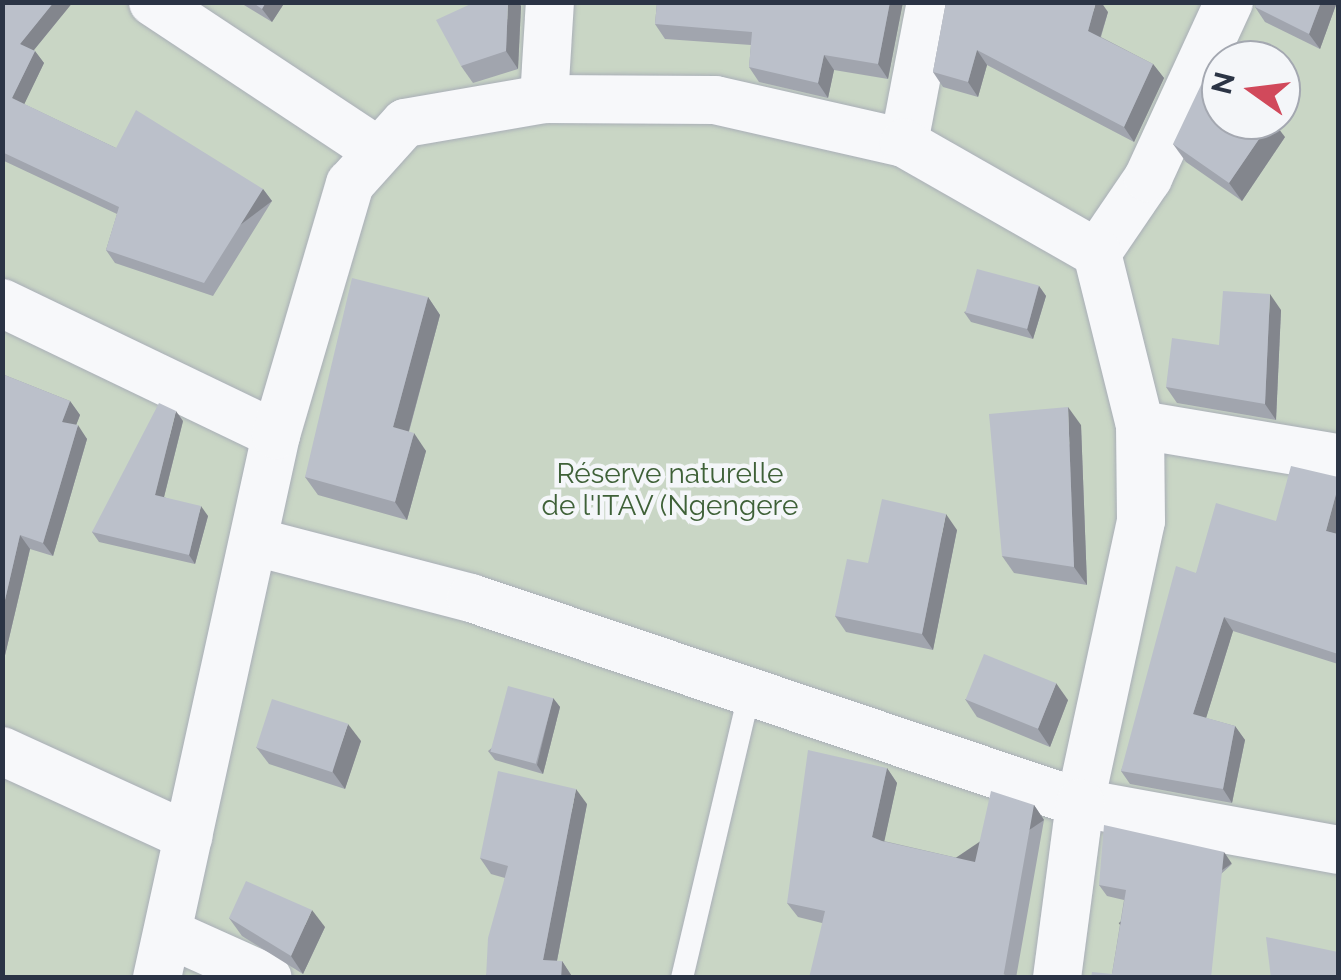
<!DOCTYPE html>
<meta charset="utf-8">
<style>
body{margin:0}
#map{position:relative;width:1341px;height:980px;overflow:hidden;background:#e4e7ec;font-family:Raleway,sans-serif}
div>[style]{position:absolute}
.green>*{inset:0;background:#c9d6c5}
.roads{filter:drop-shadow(0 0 2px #a9aeb7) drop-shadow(0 0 2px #a9aeb7)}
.service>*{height:22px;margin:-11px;padding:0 11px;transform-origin:11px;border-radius:11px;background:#f7f8fa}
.minor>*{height:48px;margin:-24px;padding:0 24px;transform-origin:24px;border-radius:24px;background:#f7f8fa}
.wall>*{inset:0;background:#a1a5ae}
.shaded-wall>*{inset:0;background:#83868d;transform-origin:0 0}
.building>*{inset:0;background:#bbc0ca;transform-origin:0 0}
span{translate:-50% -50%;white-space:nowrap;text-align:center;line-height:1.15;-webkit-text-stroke:9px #f4f6f9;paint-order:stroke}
.park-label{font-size:28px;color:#3f6138}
.frame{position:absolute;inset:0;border:5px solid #2b3445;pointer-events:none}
.north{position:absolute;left:1201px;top:40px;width:100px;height:100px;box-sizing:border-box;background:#f4f6f9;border:2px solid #a4a8b1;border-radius:50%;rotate:284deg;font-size:28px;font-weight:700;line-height:40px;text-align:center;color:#2b3445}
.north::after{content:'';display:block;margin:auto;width:35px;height:45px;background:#d1495b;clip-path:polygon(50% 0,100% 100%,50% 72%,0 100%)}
</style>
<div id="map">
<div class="green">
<i style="clip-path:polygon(evenodd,3px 3px,1338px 3px,1338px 977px,3px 977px,3px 3px,1221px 60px,1281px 60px,1281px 120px,1221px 120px,1221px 60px)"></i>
</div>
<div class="roads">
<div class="service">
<i style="left:682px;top:978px;width:295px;rotate:-76.7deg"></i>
</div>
<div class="minor">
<i style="left:153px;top:2px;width:268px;rotate:33.5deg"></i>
<i style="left:544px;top:99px;width:97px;rotate:-86.5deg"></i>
<i style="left:904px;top:143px;width:144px;rotate:-79.2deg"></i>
<i style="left:1097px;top:253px;width:91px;rotate:-55.8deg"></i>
<i style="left:1148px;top:178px;width:194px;rotate:-65.3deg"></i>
<i style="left:2px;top:303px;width:304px;rotate:25.7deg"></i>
<i style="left:1140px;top:425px;width:201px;rotate:9.5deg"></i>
<i style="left:256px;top:542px;width:222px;rotate:14.6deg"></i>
<i style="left:471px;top:598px;width:643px;rotate:18.6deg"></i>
<i style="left:1080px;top:803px;width:262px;rotate:10.3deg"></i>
<i style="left:2px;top:751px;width:205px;rotate:24.6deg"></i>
<i style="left:170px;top:934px;width:107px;rotate:24.2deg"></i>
<i style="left:157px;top:978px;width:556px;rotate:-77.64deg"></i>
<i style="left:276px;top:435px;width:262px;rotate:-73.6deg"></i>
<i style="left:350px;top:184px;width:82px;rotate:-48deg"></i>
<i style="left:405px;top:123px;width:141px;rotate:-9.8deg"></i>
<i style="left:544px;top:99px;width:171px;rotate:0.3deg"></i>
<i style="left:715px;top:100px;width:194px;rotate:12.8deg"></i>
<i style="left:904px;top:143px;width:222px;rotate:29.7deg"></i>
<i style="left:1097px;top:253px;width:177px;rotate:76deg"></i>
<i style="left:1140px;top:425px;width:96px;rotate:89.4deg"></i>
<i style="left:1141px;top:521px;width:289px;rotate:102.2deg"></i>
<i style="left:1080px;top:803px;width:177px;rotate:97.5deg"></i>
</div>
</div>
<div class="wall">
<i style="clip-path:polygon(2px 2px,73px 2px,34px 50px,44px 63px,24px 104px,116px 148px,263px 189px,272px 201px,213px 296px,115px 263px,106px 250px,117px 214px,2px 160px)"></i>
<i style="clip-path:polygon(239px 2px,285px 2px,272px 22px)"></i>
<i style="clip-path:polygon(657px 2px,903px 2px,888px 79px,834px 70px,828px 98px,759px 82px,749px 67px,751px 45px,665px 39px,655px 24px)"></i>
<i style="clip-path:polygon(946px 2px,1108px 12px,1101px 37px,1153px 64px,1164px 78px,1134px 142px,987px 65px,978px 97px,943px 87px,933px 72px)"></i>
<i style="clip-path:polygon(1257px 2px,1337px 2px,1320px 49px,1265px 22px,1255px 7px)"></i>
<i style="clip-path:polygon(521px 6px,518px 69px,473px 83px,461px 66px)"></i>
<i style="clip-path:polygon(1285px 137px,1242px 201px,1186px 162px,1173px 144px)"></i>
<i style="clip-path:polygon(1039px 286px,1046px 296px,1033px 339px,971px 322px,964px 312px)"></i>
<i style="clip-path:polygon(428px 297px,440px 315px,409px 432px,426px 451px,407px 520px,318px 495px,305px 477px)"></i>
<i style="clip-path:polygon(1281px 310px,1276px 420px,1177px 403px,1166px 387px,1219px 345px)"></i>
<i style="clip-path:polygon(2px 374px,70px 401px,80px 415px,76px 425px,87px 439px,53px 556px,30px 549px,2px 668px)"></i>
<i style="clip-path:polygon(183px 421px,164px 497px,208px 516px,195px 564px,99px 542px,92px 532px)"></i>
<i style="clip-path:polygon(1081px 425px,1087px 585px,1014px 573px,1002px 556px)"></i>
<i style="clip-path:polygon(1338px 477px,1338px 664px,1233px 631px,1206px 718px,1235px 726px,1245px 740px,1232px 803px,1130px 784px,1121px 771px,1196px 573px,1276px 521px)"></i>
<i style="clip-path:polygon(957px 530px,933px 650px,846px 632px,835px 616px,868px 563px)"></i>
<i style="clip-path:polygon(553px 698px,560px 707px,543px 774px,495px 760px,488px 751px)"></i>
<i style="clip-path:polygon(965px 699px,1068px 700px,1050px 747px,977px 717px)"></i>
<i style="clip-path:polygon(361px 741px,345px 789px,269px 764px,256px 747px)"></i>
<i style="clip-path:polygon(887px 768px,897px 783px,884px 841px,975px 862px,1034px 805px,1044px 820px,1016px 978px,822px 923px,798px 917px,787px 903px)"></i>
<i style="clip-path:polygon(587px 804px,557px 961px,562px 961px,573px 978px,486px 978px,505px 878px,491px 874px,480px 858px)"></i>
<i style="clip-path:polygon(1232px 864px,1112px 974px,1124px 900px,1107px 896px,1099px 885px)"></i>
<i style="clip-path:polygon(229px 918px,325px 927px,303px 974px,242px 936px)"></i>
</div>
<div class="shaded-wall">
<i style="clip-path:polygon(54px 2px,73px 2px,29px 56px,20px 44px)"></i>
<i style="clip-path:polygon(266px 2px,285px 2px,272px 22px,262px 9px)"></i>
<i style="clip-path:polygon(508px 2px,519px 2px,521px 6px,518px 69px,506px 51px)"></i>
<i style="clip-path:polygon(890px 2px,903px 2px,888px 79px,878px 64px)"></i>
<i style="clip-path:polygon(1096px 2px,1101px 2px,1108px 12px,1098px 45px,1088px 31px)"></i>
<i style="clip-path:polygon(1321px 2px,1337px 2px,1320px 49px,1309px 34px)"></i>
<i style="clip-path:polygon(977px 50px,987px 65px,978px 97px,968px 82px)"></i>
<i style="clip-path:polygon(35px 51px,44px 63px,21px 111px,12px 98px)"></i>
<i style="clip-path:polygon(824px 55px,834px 70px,828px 98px,818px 83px)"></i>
<i style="clip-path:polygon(1153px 64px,1164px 78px,1134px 142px,1124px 127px)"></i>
<i style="clip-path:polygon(1272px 120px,1285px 137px,1242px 201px,1229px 183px)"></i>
<i style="left:263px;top:189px;width:15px;height:111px;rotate:53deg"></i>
<i style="clip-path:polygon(1039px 286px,1046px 296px,1033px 339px,1027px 329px)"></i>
<i style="clip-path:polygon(1270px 294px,1281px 310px,1276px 420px,1265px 404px)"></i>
<i style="clip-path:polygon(428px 297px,440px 315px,405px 445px,393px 427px)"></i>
<i style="clip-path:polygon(70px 401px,80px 415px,72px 436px,62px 422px)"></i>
<i style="clip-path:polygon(1068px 407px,1081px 425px,1087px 585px,1074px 567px)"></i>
<i style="clip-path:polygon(176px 411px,183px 421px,162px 505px,155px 495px)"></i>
<i style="clip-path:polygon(78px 425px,87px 439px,53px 556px,43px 543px)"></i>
<i style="clip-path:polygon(414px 433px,426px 451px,407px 520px,395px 502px)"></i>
<i style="clip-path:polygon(1338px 487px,1338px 535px,1326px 531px)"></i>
<i style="clip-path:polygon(201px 506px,208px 516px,195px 564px,189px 555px)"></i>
<i style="clip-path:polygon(946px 514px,957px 530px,933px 650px,922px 634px)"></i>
<i style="clip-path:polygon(20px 535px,30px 549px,2px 668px,2px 613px)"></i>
<i style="clip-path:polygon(1224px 617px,1233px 631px,1203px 728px,1193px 714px)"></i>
<i style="clip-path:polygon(1056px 683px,1068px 700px,1050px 747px,1038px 729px)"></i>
<i style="clip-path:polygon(553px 698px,560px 707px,543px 774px,537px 765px)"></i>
<i style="clip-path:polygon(348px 724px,361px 741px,345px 789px,332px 771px)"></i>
<i style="clip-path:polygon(1235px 726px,1245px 740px,1232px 803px,1223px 789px)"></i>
<i style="clip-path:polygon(887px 768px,897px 783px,882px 852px,872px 837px)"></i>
<i style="clip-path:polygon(576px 789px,587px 804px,554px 976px,543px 960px)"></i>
<i style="left:1034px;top:805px;width:18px;height:176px;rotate:56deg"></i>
<i style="left:1224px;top:852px;width:14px;height:127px;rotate:56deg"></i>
<i style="clip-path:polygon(312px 910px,325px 927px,303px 974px,291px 956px)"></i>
<i style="clip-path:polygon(562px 961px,573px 978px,561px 978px)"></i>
</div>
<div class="building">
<i style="clip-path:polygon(2px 2px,54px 2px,20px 44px,35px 51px,12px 98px,116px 148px,136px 110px,263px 189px,204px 283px,106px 250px,119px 207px,2px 152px)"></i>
<i style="clip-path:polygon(252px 2px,266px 2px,262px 9px)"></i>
<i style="clip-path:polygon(475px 2px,508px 2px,506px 51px,461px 66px,436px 20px)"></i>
<i style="clip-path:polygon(657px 2px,890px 2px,878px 64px,824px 55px,818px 83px,749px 67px,752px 32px,655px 24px)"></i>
<i style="clip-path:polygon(946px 2px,1096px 2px,1088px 31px,1153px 64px,1124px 127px,977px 50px,968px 82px,933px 72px)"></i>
<i style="clip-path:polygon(1257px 2px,1321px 2px,1309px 34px,1255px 7px)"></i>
<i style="clip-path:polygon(1214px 77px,1221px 82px,1221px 120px,1272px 120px,1229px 183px,1173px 144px,1201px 85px)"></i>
<i style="left:977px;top:269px;width:64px;height:45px;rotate:15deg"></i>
<i style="clip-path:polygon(352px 278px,428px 297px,393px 427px,414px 433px,395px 502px,305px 477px)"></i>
<i style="clip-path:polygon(1223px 291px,1270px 294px,1265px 404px,1166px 387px,1172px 338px,1219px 345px)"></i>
<i style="clip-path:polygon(2px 374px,70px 401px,62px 422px,78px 425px,43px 543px,20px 535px,2px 613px)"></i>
<i style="clip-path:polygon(159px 403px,176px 411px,155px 495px,201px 506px,189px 555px,92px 532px)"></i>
<i style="clip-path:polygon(1068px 407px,1074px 567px,1002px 556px,989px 414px)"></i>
<i style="clip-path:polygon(1291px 466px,1338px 477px,1338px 487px,1326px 531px,1338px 534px,1338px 654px,1224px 617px,1193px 714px,1235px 726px,1223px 789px,1121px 771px,1176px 566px,1196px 573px,1216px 503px,1276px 521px)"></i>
<i style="clip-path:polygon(882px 499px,946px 514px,922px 634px,835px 616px,847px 559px,868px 563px)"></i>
<i style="left:984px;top:654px;width:78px;height:49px;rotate:22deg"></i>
<i style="left:508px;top:686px;width:47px;height:68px;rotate:15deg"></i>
<i style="left:272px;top:699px;width:80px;height:51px;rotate:18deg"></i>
<i style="clip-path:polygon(808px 750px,887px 768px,872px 837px,882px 841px,975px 862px,991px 791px,1034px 805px,1003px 978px,809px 978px,825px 911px,787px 903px)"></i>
<i style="clip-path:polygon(498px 771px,576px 789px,543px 960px,562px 961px,561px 978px,486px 978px,488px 938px,508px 866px,480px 858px)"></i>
<i style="clip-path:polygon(1104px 825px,1224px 852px,1211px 978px,1091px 978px,1092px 972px,1112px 974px,1126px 890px,1099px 885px)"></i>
<i style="clip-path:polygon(246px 881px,312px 910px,291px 956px,229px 918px)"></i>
<i style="clip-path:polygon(1266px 937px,1338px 952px,1338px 978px,1271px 978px)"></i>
</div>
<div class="park-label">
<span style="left:670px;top:490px">Réserve naturelle<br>de l'ITAV (Ngengere</span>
</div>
<div class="frame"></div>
<div class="north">N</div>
</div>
